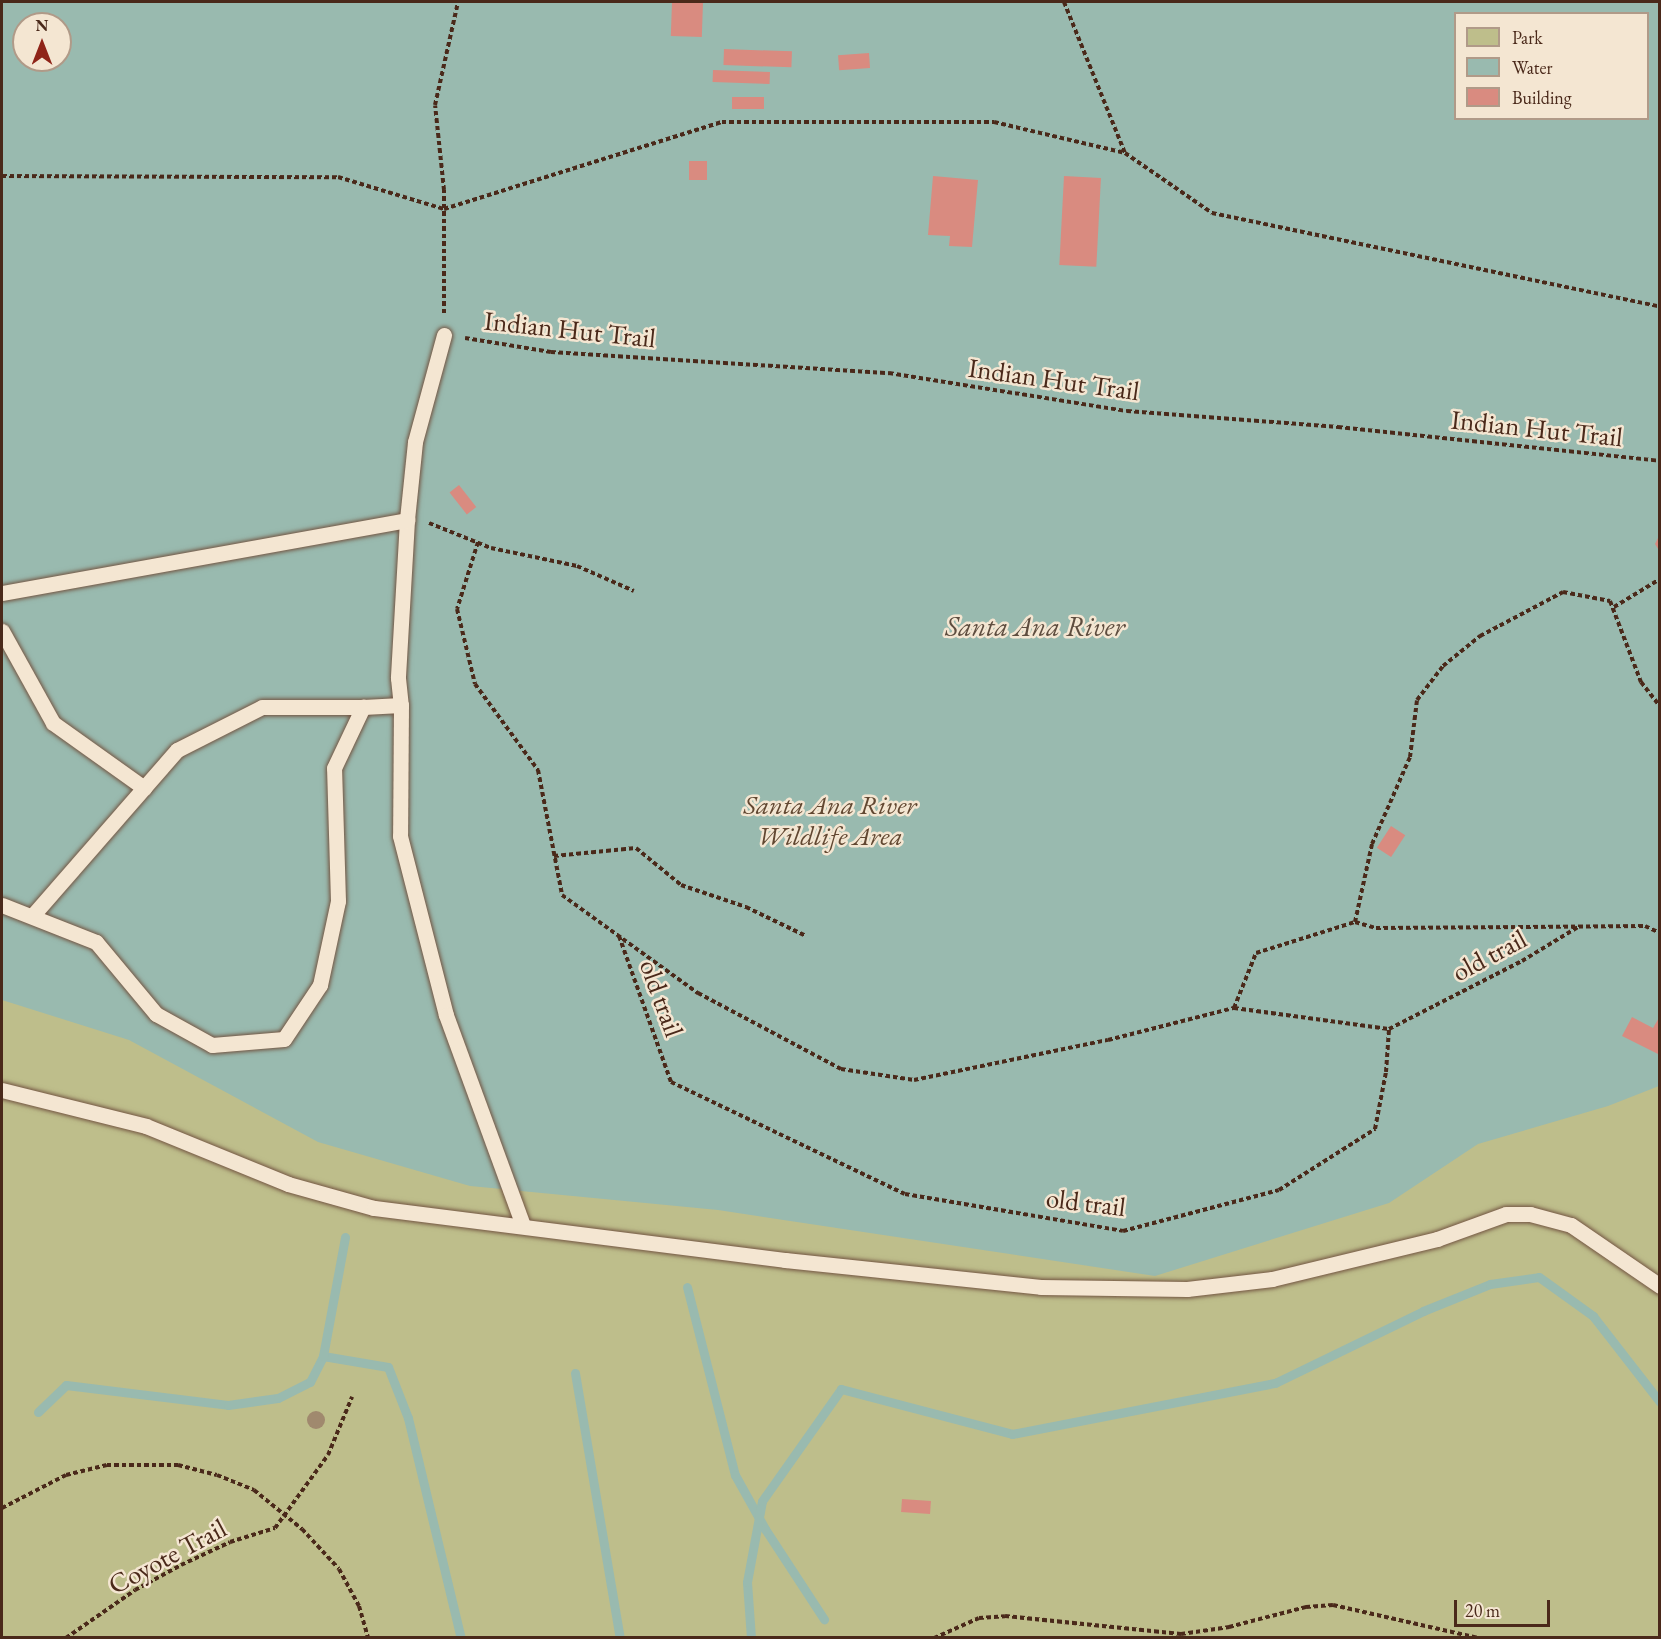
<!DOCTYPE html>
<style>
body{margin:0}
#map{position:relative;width:1661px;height:1639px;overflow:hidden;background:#eed9b9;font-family:"EB Garamond",serif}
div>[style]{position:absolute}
.green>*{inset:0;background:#bebe8b}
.water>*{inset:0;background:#99baaf}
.stream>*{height:9px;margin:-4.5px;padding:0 4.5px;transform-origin:4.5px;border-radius:4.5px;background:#99baaf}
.building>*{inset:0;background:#d98b80;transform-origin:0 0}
.path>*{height:4px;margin-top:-2px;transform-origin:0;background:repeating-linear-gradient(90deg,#4a291a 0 4.5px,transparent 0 7.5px)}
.roads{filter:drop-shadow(0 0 2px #735542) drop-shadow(0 0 2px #735542)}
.service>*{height:15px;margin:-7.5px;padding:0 7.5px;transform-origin:7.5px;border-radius:7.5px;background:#f4e6d2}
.trees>*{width:18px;height:18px;margin:-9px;border-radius:50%;background:#a0896e}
span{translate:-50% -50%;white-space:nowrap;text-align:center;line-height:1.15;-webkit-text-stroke:5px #f4e6d2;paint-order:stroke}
.street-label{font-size:27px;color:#4a291a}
.park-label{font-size:27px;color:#614731;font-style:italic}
.water-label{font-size:28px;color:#5e4d3f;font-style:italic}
.frame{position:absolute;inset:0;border:3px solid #4a291a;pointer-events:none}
.legend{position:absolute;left:1454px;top:12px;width:195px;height:108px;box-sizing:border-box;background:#f4e6d2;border:2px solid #b09a88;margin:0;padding:8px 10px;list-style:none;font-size:18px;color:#4a291a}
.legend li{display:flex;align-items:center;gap:12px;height:30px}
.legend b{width:30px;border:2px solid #b09a88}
.north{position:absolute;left:12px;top:12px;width:60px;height:60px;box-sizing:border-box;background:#f4e6d2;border:2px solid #b09a88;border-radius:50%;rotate:0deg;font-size:16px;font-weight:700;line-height:24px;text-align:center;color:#4a291a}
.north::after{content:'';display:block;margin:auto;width:21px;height:27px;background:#8f2418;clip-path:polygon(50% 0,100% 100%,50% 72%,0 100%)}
.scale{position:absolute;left:1454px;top:1600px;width:96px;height:27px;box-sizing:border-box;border:3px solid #4a291a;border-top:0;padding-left:8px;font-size:18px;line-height:21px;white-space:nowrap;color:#4a291a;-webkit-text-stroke:4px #f4e6d2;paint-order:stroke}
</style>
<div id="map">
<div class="green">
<i style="clip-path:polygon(evenodd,2px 2px,1659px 2px,1659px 1637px,2px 1638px,2px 2px,1456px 14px,1648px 14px,1648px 118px,1456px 118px,1456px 14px,2px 2px,24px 24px,60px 24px,60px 60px,24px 60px,24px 24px)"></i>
</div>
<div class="water">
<i style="clip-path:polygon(evenodd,2px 2px,1659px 2px,1659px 1086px,1608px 1106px,1478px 1144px,1389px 1203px,1155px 1276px,718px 1210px,470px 1186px,318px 1142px,129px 1040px,2px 1000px,2px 2px,1456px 14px,1648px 14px,1648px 118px,1456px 118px,1456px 14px,2px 2px,24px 24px,60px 24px,60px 60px,24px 60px,24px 24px)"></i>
</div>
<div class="stream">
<i style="left:687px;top:1287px;width:194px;rotate:75.7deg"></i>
<i style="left:735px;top:1475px;width:62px;rotate:60.9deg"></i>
<i style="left:765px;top:1529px;width:108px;rotate:56.8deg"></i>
<i style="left:323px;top:1356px;width:66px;rotate:9.6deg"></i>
<i style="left:388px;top:1367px;width:55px;rotate:68.6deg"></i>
<i style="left:408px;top:1418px;width:226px;rotate:76.5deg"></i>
<i style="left:575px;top:1373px;width:269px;rotate:80.4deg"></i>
<i style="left:38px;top:1412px;width:39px;rotate:-44deg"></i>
<i style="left:66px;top:1385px;width:163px;rotate:7deg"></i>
<i style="left:228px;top:1405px;width:50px;rotate:-8deg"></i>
<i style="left:278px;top:1398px;width:36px;rotate:-27deg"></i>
<i style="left:310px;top:1382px;width:29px;rotate:-63deg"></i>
<i style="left:323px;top:1356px;width:121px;rotate:-79.5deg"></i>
<i style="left:751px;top:1638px;width:56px;rotate:-94.1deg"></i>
<i style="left:747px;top:1582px;width:82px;rotate:-79.5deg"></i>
<i style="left:762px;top:1501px;width:137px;rotate:-54.8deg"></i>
<i style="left:841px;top:1389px;width:177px;rotate:14.7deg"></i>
<i style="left:1012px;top:1434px;width:268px;rotate:-11deg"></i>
<i style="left:1275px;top:1383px;width:165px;rotate:-25.9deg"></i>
<i style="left:1423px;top:1311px;width:72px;rotate:-21.9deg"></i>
<i style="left:1490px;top:1284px;width:49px;rotate:-8.1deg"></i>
<i style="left:1539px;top:1277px;width:67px;rotate:35.8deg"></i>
<i style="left:1593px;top:1316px;width:109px;rotate:52.1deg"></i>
</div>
<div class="building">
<i style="left:672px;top:2px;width:31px;height:34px;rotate:2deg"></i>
<i style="left:724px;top:49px;width:68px;height:16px;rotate:2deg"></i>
<i style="left:869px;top:53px;width:15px;height:31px;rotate:86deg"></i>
<i style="left:713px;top:70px;width:57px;height:12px;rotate:2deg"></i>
<i style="left:732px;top:97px;width:32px;height:12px"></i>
<i style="left:689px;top:161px;width:18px;height:19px"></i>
<i style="clip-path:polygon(933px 176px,978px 180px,972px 247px,949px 246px,950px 236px,928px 235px)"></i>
<i style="left:1064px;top:176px;width:37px;height:89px;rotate:3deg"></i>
<i style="left:459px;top:485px;width:28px;height:12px;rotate:52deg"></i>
<i style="clip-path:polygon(1660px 534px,1660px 552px,1655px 544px)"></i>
<i style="left:1391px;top:826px;width:17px;height:26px;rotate:33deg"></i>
<i style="clip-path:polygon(1660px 1016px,1660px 1055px,1622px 1036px,1632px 1017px,1653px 1028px)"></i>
<i style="left:902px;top:1499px;width:29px;height:13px;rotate:4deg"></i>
</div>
<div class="path">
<i style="left:1064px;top:2px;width:163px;rotate:68deg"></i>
<i style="left:1125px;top:153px;width:106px;rotate:34.6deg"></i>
<i style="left:1212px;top:213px;width:458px;rotate:11.8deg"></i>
<i style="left:2px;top:176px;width:336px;rotate:0.2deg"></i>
<i style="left:338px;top:177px;width:111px;rotate:16.8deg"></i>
<i style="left:444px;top:209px;width:291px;rotate:-17.4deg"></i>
<i style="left:722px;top:122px;width:272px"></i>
<i style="left:994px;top:122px;width:135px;rotate:13.3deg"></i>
<i style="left:444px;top:313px;width:123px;rotate:-90deg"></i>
<i style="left:444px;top:190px;width:85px;rotate:-96deg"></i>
<i style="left:435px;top:105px;width:106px;rotate:-77.4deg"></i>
<i style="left:465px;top:338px;width:87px;rotate:9.2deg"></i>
<i style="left:551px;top:352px;width:339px;rotate:3.6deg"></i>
<i style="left:889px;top:373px;width:241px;rotate:9.1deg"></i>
<i style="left:1127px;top:411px;width:212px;rotate:4.3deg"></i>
<i style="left:1338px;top:427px;width:324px;rotate:6deg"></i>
<i style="left:429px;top:523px;width:67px;rotate:22deg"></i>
<i style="left:491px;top:548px;width:88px;rotate:11.8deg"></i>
<i style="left:577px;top:566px;width:62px;rotate:23.7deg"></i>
<i style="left:478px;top:542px;width:70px;rotate:107.4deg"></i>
<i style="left:457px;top:609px;width:77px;rotate:76.5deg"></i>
<i style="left:475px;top:684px;width:107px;rotate:53.8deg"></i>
<i style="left:538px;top:770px;width:127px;rotate:79.1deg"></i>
<i style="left:562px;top:895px;width:168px;rotate:35.8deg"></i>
<i style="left:698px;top:993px;width:162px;rotate:28deg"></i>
<i style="left:841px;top:1069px;width:74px;rotate:8.6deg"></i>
<i style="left:914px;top:1080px;width:198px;rotate:-11.7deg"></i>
<i style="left:1108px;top:1040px;width:130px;rotate:-14.3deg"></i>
<i style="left:1234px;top:1008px;width:156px;rotate:7.7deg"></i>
<i style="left:1614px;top:607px;width:54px;rotate:-31.3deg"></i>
<i style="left:554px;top:856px;width:82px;rotate:-5.6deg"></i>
<i style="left:636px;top:848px;width:58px;rotate:39.4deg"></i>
<i style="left:681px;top:885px;width:69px;rotate:18.7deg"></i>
<i style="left:746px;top:907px;width:67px;rotate:25.8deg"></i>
<i style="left:1355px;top:922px;width:22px;rotate:16deg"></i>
<i style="left:1376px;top:928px;width:269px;rotate:-0.4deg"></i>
<i style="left:1645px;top:926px;width:17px;rotate:25deg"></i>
<i style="left:619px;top:936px;width:155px;rotate:70.4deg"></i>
<i style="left:671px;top:1082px;width:259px;rotate:25.6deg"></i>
<i style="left:905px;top:1194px;width:221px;rotate:9.6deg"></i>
<i style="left:1123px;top:1231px;width:161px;rotate:-14.7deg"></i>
<i style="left:1279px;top:1190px;width:114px;rotate:-32.4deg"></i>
<i style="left:1375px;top:1129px;width:58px;rotate:-79.1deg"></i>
<i style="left:1386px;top:1072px;width:43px;rotate:-86deg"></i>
<i style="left:1389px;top:1029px;width:149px;rotate:-27.1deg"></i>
<i style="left:1522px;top:961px;width:66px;rotate:-31.3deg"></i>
<i style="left:1234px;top:1008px;width:59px;rotate:-68.2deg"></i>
<i style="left:1256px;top:953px;width:104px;rotate:-17.4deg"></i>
<i style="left:1355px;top:922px;width:80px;rotate:-77.7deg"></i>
<i style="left:1372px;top:844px;width:95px;rotate:-66.4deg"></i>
<i style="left:1410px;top:757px;width:57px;rotate:-83deg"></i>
<i style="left:1417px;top:700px;width:43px;rotate:-52.6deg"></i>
<i style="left:1443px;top:666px;width:48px;rotate:-39deg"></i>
<i style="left:1480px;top:636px;width:94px;rotate:-27.9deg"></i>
<i style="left:1563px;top:592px;width:48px;rotate:10.8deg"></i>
<i style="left:1610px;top:601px;width:87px;rotate:69.1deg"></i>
<i style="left:1641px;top:682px;width:31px;rotate:52deg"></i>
<i style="left:2px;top:1508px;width:72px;rotate:-27.3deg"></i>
<i style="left:66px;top:1475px;width:42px;rotate:-13.7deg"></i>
<i style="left:107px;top:1465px;width:71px"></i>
<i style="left:178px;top:1465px;width:40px;rotate:14.4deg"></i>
<i style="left:217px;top:1475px;width:40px;rotate:22deg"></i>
<i style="left:254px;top:1490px;width:62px;rotate:39.1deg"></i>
<i style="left:302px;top:1529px;width:54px;rotate:47.2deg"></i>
<i style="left:339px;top:1569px;width:42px;rotate:61.6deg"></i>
<i style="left:359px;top:1606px;width:33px;rotate:74deg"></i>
<i style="left:66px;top:1638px;width:84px;rotate:-34.8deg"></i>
<i style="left:135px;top:1590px;width:52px;rotate:-28.5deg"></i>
<i style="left:181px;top:1565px;width:54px;rotate:-25.1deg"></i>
<i style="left:230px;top:1542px;width:47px;rotate:-17.3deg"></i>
<i style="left:275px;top:1528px;width:90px;rotate:-54deg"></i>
<i style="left:328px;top:1455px;width:63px;rotate:-67.5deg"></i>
<i style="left:934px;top:1638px;width:49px;rotate:-24deg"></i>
<i style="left:979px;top:1618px;width:26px;rotate:-4deg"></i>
<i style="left:1005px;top:1616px;width:177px;rotate:5.8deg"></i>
<i style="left:1181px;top:1634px;width:49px;rotate:-8.3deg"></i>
<i style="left:1229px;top:1627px;width:80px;rotate:-14.6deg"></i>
<i style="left:1306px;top:1607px;width:27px;rotate:-4deg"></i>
<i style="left:1333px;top:1605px;width:149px;rotate:12.8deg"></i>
</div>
<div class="roads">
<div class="service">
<i style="left:444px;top:335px;width:111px;rotate:105.2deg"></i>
<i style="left:415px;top:442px;width:78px;rotate:95.9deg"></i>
<i style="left:407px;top:520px;width:158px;rotate:93.3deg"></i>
<i style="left:398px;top:678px;width:27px;rotate:84deg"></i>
<i style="left:401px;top:705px;width:131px;rotate:90.4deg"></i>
<i style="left:400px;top:836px;width:185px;rotate:75.6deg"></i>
<i style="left:446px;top:1015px;width:224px;rotate:69.9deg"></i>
<i style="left:2px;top:593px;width:412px;rotate:-10.2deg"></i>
<i style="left:2px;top:631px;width:105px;rotate:61deg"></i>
<i style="left:53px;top:723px;width:112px;rotate:35.5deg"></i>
<i style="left:2px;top:905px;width:101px;rotate:21.5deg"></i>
<i style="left:96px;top:942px;width:94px;rotate:50.2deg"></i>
<i style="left:156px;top:1014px;width:64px;rotate:29deg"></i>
<i style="left:212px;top:1045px;width:72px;rotate:-4.8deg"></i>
<i style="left:284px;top:1039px;width:65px;rotate:-56.3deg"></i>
<i style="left:320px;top:985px;width:86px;rotate:-77.9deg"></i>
<i style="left:338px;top:901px;width:133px;rotate:-91.7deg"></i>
<i style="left:334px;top:768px;width:68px;rotate:-64.6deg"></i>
<i style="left:363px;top:707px;width:38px;rotate:-3deg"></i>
<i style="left:33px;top:915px;width:219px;rotate:-48.9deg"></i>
<i style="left:177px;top:750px;width:95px;rotate:-26.8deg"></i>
<i style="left:262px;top:707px;width:101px"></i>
<i style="left:2px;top:1090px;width:148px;rotate:14deg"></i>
<i style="left:146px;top:1126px;width:153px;rotate:22.2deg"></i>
<i style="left:288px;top:1184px;width:89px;rotate:15.6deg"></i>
<i style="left:374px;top:1208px;width:414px;rotate:7.2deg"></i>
<i style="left:785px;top:1260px;width:257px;rotate:6deg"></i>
<i style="left:1041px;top:1287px;width:146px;rotate:0.8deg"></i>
<i style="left:1187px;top:1289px;width:86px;rotate:-6.7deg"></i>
<i style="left:1272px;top:1279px;width:170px;rotate:-13.6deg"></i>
<i style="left:1437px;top:1239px;width:73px;rotate:-19.9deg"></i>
<i style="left:1506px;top:1214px;width:24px"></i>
<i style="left:1530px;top:1214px;width:42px;rotate:15deg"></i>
<i style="left:1571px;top:1225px;width:108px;rotate:34.4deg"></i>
</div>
</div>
<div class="trees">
<i style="left:316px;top:1420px"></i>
</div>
<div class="street-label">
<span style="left:570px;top:329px;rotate:6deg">Indian Hut Trail</span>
<span style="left:1054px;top:379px;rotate:8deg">Indian Hut Trail</span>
<span style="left:1537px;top:428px;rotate:6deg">Indian Hut Trail</span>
<span style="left:1489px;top:955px;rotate:-28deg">old trail</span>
<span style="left:662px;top:998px;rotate:70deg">old trail</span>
<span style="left:1086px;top:1202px;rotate:7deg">old trail</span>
<span style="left:167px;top:1556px;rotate:-28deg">Coyote Trail</span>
</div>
<div class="park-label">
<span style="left:830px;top:820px">Santa Ana River<br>Wildlife Area</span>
</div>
<div class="water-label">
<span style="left:1035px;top:626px">Santa Ana River</span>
</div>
<div class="frame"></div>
<ul class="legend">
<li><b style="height:16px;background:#bebe8b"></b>Park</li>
<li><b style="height:16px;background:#99baaf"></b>Water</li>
<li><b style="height:16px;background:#d98b80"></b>Building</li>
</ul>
<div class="north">N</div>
<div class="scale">20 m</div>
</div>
